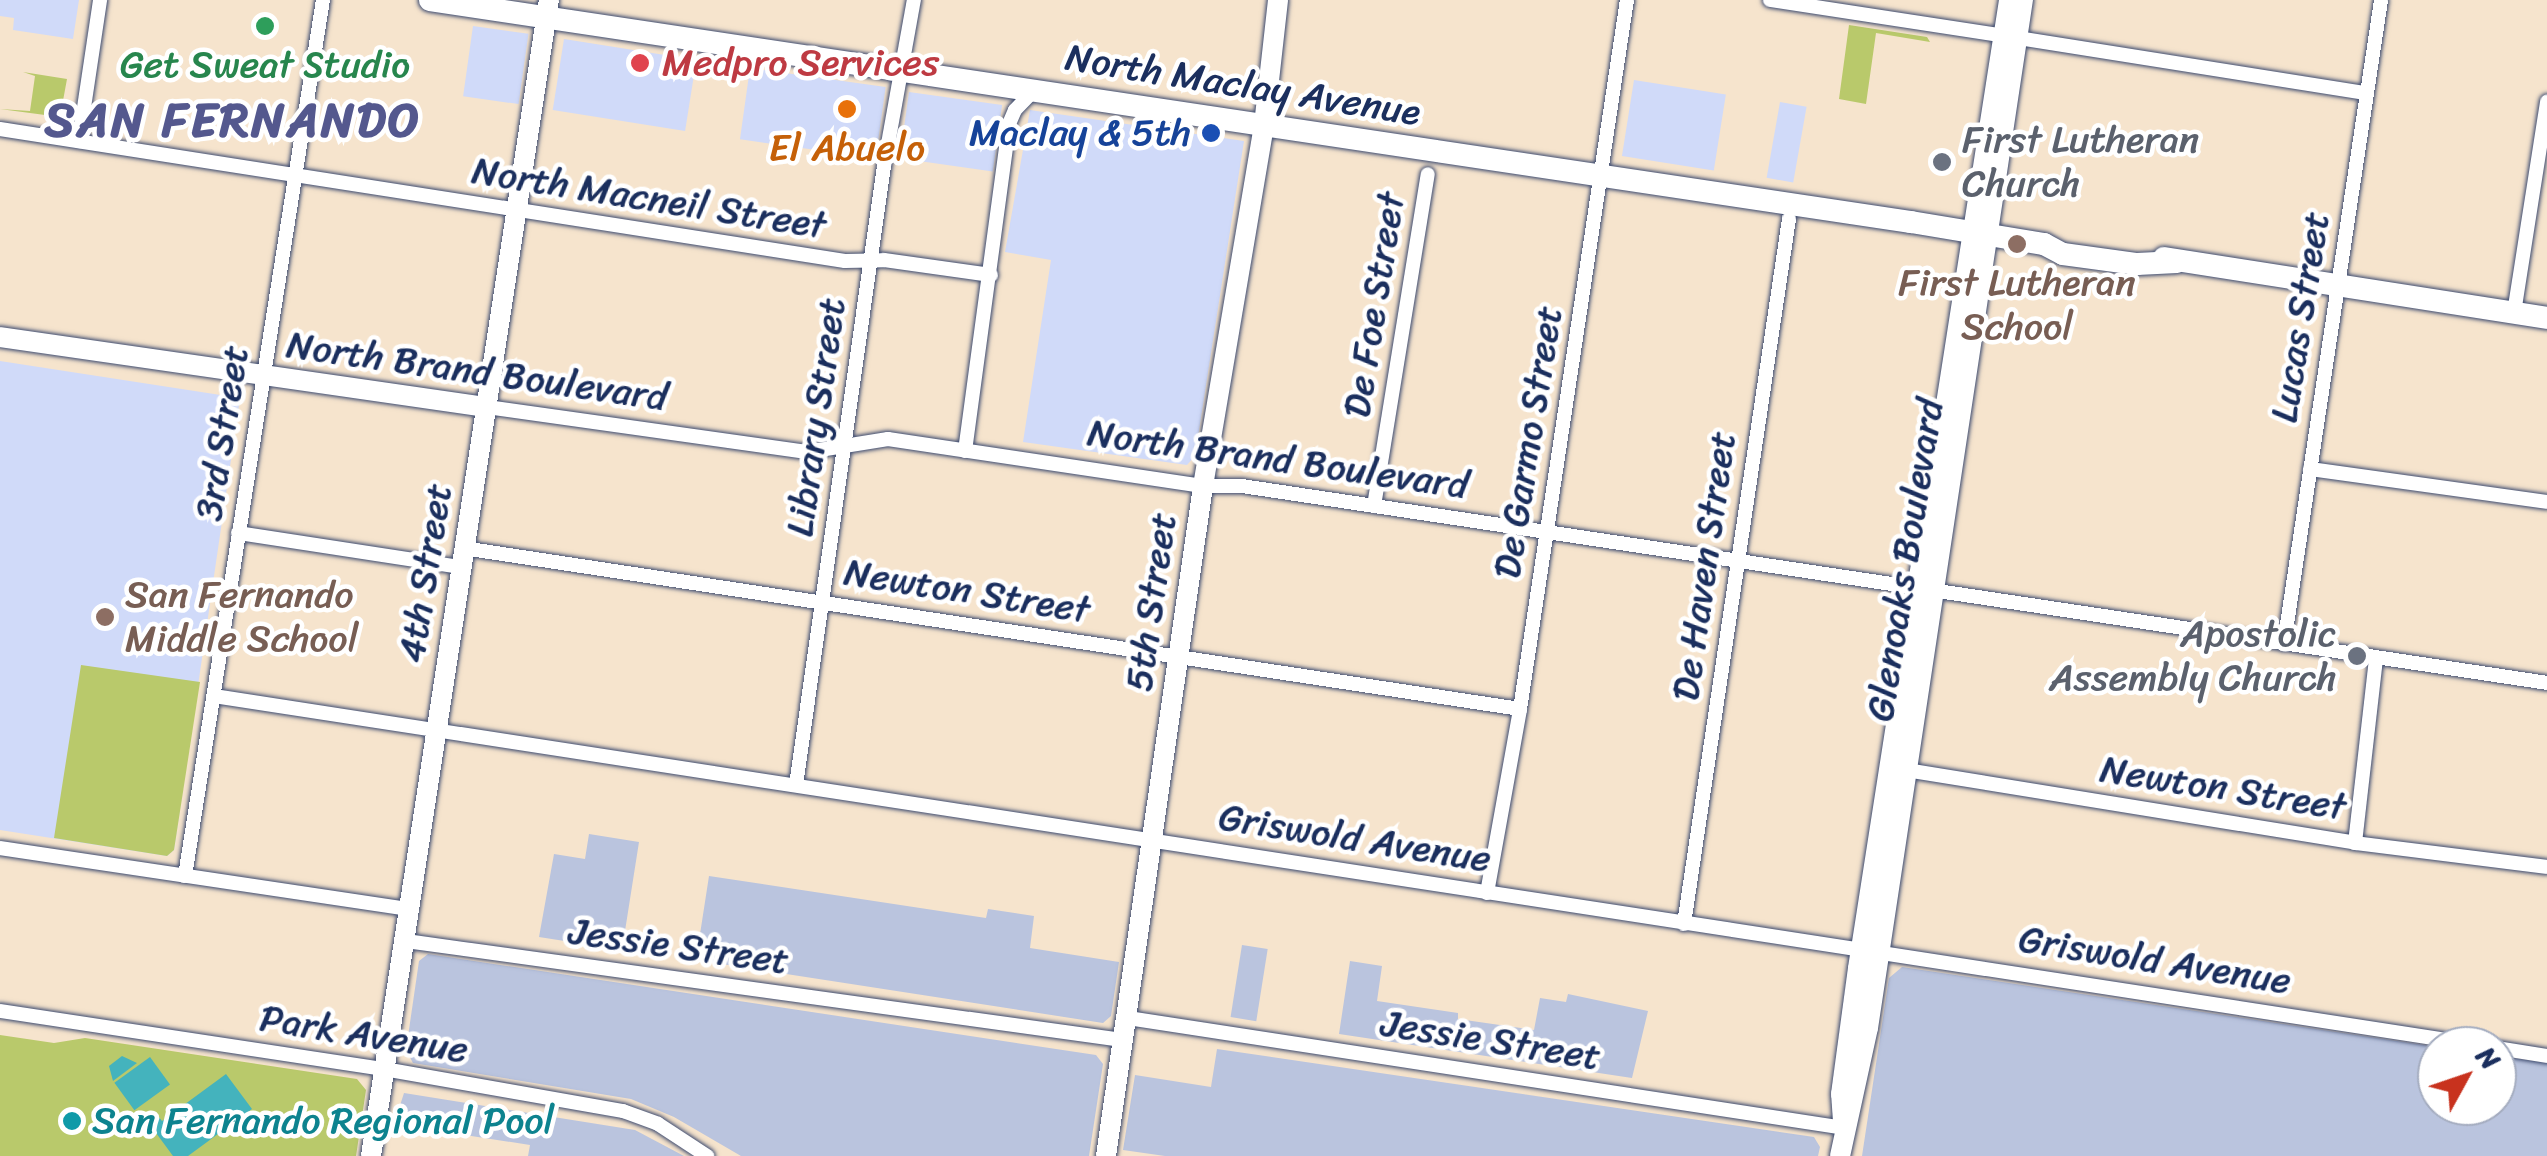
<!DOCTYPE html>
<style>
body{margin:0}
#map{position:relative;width:2547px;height:1156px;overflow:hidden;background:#f6e4cd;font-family:Sriracha,sans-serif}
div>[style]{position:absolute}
.built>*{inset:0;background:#d0daf9;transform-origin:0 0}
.industrial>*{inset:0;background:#bac4de;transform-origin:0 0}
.green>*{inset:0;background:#b9c96b}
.water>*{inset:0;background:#44b3bd;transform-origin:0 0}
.roads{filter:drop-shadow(0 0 2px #3c4a6f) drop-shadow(0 0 2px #3c4a6f)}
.street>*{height:14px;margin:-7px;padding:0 7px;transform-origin:7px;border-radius:7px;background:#fff}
.secondary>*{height:20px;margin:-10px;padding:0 10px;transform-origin:10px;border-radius:10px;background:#fff}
.primary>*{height:22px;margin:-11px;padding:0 11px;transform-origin:11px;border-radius:11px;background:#fff}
.dots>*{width:28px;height:28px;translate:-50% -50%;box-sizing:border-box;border:5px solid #fff;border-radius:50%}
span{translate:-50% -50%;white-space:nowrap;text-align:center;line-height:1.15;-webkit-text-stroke:9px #fff;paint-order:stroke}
.health-label{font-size:38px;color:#be3a42}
.left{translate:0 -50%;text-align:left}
.leisure-label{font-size:38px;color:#27864d}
.street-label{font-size:38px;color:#1b2f5e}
.transit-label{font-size:38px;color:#164399}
.right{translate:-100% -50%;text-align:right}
.worship-label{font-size:38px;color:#5b616d}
.food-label{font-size:38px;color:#c56008}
.education-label{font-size:38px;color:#785e54}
.culture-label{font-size:38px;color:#0d838f}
.district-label{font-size:48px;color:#54588e;font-weight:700;letter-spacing:2.5px}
.north{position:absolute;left:2417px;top:1026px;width:100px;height:100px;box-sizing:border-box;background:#fff;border:2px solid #a4acbf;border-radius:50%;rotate:50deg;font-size:28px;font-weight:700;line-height:40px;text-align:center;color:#1b2f5e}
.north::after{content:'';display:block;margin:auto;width:35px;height:45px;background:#c8321e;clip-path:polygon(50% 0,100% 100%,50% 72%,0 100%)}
</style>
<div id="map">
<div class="built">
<i style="clip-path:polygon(0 0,79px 0,73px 39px,13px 30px,14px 18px,0 16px)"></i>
<i style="left:473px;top:26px;width:56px;height:71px;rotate:8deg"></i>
<i style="left:564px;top:39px;width:134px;height:72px;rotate:9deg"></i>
<i style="left:750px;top:68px;width:137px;height:72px;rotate:8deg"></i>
<i style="left:1634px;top:80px;width:93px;height:77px;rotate:9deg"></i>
<i style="left:909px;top:92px;width:94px;height:67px;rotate:8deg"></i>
<i style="left:1780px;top:102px;width:27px;height:77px;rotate:10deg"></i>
<i style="clip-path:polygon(1030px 110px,1244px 141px,1195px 456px,1187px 465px,1023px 442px,1051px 260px,1005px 252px)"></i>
<i style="clip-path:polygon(0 361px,240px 398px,174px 850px,167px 856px,0 830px)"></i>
</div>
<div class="industrial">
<i style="clip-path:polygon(589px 834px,639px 842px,622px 950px,539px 937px,554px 854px,585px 859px)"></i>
<i style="clip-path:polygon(709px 876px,986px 918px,988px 909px,1034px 916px,1030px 948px,1119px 962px,1111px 1016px,1103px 1023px,696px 960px)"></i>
<i style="left:1242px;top:945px;width:26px;height:73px;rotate:9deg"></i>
<i style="clip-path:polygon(428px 954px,1096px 1055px,1103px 1064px,1089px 1156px,741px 1156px,674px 1117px,631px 1099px,413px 1063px,406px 1050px,419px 961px)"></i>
<i style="clip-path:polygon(1350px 961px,1382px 966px,1377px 1001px,1458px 1013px,1458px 1019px,1534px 1030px,1540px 998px,1566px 1002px,1568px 994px,1648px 1011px,1632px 1078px,1339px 1034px)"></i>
<i style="clip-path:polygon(1902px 967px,2437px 1047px,2437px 1106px,2497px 1106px,2497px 1056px,2547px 1063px,2547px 1156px,1862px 1156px,1889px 978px)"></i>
<i style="clip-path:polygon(1217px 1049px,1814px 1137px,1820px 1147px,1818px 1156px,1165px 1156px,1123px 1150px,1135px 1075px,1211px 1087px)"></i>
<i style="clip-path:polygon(404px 1093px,635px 1130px,684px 1156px,528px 1156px,530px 1145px,394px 1124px)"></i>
</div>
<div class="green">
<i style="clip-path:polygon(1849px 25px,1927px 37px,1930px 42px,1876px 33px,1866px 104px,1839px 99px)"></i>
<i style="clip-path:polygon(23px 72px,67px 79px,60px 117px,0 109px,30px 111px,35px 76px)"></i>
<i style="clip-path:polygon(81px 665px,200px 682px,174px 850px,167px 856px,54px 838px)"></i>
<i style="clip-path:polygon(0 1035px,54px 1043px,85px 1038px,357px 1079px,366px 1090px,356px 1156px,0 1156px)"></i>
</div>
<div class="water">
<i style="clip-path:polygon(122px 1056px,137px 1063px,113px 1081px,109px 1066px)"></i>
<i style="left:150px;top:1057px;width:34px;height:44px;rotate:54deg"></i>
<i style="clip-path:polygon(226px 1074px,252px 1109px,188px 1156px,173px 1156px,145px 1118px,154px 1111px,162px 1121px)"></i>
</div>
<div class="roads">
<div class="street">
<i style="left:1770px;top:0;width:237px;rotate:8.7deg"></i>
<i style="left:2018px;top:38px;width:353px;rotate:9deg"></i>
<i style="left:0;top:129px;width:855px;rotate:8.88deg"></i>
<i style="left:845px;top:261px;width:39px;rotate:-1deg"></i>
<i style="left:884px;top:260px;width:108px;rotate:8deg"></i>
<i style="left:79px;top:141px;width:143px;rotate:-81.5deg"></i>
<i style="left:2514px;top:313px;width:214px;rotate:-81.1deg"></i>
<i style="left:487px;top:407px;width:323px;rotate:8deg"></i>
<i style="left:807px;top:452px;width:82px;rotate:-9.1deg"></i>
<i style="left:888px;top:439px;width:318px;rotate:8.5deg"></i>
<i style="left:1203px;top:486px;width:39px"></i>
<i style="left:1242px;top:486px;width:1320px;rotate:8.58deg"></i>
<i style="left:965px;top:451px;width:330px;rotate:-82.3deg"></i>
<i style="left:1009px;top:124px;width:15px;rotate:-67deg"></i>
<i style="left:1015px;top:110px;width:29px;rotate:-46deg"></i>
<i style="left:2310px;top:469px;width:239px;rotate:7.9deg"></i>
<i style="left:1374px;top:506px;width:336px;rotate:-80.8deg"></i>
<i style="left:238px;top:533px;width:225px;rotate:8.7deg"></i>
<i style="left:463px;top:548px;width:1069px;rotate:8.66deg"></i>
<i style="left:2284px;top:644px;width:651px;rotate:-81.43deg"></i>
<i style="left:214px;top:696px;width:2298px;rotate:8.76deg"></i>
<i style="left:1900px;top:769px;width:461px;rotate:9.2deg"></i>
<i style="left:2355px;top:843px;width:193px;rotate:7.1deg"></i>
<i style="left:796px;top:785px;width:625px;rotate:-81.91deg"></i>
<i style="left:884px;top:166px;width:169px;rotate:-79.8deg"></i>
<i style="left:2355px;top:843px;width:186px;rotate:-83.5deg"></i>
<i style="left:0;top:848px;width:415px;rotate:8.5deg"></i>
<i style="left:185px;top:876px;width:887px;rotate:-81.05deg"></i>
<i style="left:1487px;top:893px;width:187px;rotate:-79.8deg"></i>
<i style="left:1520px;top:709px;width:717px;rotate:-81.42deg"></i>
<i style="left:1684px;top:924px;width:713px;rotate:-81.53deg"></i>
<i style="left:406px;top:941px;width:723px;rotate:7.87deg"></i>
<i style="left:0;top:1011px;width:388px;rotate:8.6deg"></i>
<i style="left:384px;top:1069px;width:243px;rotate:10deg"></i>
<i style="left:623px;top:1111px;width:37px;rotate:20deg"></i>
<i style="left:658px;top:1124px;width:59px;rotate:33.1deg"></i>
<i style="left:1128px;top:1018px;width:724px;rotate:8.73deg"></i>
<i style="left:2497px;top:1048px;width:51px;rotate:9.1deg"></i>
</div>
<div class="secondary">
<i style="left:0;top:337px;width:492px;rotate:8.2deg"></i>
<i style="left:1843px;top:1121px;width:27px;rotate:-94deg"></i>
<i style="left:1841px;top:1094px;width:127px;rotate:-82.3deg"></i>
<i style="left:1858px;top:968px;width:980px;rotate:-81.13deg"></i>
<i style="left:371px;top:1156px;width:1170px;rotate:-81.25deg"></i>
<i style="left:1106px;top:1156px;width:677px;rotate:-81.76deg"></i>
<i style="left:1203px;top:486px;width:366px;rotate:-80.4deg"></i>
<i style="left:1264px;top:125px;width:126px;rotate:-83.6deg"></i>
<i style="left:1840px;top:1156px;width:131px;rotate:-77.7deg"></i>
<i style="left:1868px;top:1028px;width:1040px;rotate:-81.43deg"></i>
</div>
<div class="primary">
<i style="left:430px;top:0;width:1498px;rotate:8.53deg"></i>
<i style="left:1911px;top:222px;width:135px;rotate:9.4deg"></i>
<i style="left:2044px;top:244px;width:21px;rotate:28deg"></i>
<i style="left:2063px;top:254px;width:75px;rotate:7.7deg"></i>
<i style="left:2137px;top:264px;width:40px;rotate:-2.9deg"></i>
<i style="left:2164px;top:258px;width:388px;rotate:8.9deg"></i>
</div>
</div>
<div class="dots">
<i style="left:265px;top:26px;background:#2e9e5b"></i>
<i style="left:640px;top:63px;background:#e0444e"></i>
<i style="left:847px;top:109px;background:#e8710a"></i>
<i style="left:1211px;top:133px;background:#1a4fb4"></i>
<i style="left:1942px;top:162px;background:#6b7280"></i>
<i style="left:2017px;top:244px;background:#8d6e63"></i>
<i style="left:105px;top:617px;background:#8d6e63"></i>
<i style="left:2357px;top:656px;background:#6b7280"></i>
<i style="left:72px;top:1121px;background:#0f9aa8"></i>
</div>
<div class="health-label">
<span class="left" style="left:662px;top:63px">Medpro Services</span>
</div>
<div class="leisure-label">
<span style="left:265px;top:65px">Get Sweat Studio</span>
</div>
<div class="street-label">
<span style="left:1243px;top:85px;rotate:9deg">North Maclay Avenue</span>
<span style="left:649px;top:198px;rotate:9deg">North Macneil Street</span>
<span style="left:1374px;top:305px;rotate:-81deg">De Foe Street</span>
<span style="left:2300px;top:317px;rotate:-81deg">Lucas Street</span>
<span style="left:477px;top:371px;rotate:8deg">North Brand Boulevard</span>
<span style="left:816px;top:417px;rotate:-82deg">Library Street</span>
<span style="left:222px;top:433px;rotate:-81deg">3rd Street</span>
<span style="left:1528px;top:442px;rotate:-81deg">De Garmo Street</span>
<span style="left:1278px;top:459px;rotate:8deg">North Brand Boulevard</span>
<span style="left:1905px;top:560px;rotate:-81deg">Glenoaks Boulevard</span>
<span style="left:1704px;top:566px;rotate:-82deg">De Haven Street</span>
<span style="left:425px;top:573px;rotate:-81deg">4th Street</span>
<span style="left:967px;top:591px;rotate:9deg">Newton Street</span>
<span style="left:1151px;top:602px;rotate:-82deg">5th Street</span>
<span style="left:2223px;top:788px;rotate:9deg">Newton Street</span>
<span style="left:1355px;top:838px;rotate:9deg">Griswold Avenue</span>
<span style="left:679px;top:946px;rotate:8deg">Jessie Street</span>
<span style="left:2155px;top:960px;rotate:9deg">Griswold Avenue</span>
<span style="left:364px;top:1034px;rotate:9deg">Park Avenue</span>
<span style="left:1491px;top:1040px;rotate:9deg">Jessie Street</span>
</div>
<div class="transit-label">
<span class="right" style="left:1191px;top:133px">Maclay &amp; 5th</span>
</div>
<div class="worship-label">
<span class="left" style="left:1962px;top:162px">First Lutheran<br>Church</span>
<span class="right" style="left:2337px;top:656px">Apostolic<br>Assembly Church</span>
</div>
<div class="food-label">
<span style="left:847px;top:148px">El Abuelo</span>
</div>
<div class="education-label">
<span style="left:2017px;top:305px">First Lutheran<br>School</span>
<span class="left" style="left:125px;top:617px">San Fernando<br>Middle School</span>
</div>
<div class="culture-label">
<span class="left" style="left:92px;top:1121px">San Fernando Regional Pool</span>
</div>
<div class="district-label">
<span style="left:233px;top:120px">SAN FERNANDO</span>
</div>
<div class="north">N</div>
</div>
